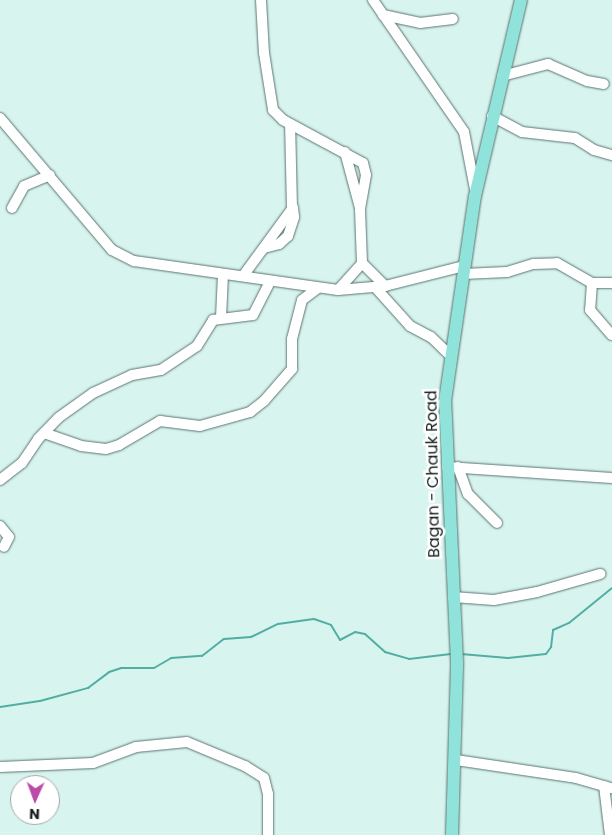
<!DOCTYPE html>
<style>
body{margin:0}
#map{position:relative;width:612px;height:835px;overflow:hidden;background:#d8f4ef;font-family:Poppins,sans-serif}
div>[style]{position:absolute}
.stream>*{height:2px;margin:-1px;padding:0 1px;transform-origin:1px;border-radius:1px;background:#51aea2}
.roads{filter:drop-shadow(0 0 1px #5b7470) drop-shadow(0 0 1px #5b7470)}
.minor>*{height:10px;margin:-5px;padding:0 5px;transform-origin:5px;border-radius:5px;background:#fff}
.major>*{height:12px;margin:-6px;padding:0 6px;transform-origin:6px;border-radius:6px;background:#90e3da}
span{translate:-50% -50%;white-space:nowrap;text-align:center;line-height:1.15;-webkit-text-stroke:5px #fff;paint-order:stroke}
.street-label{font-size:16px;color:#151f1e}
.north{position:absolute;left:10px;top:775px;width:50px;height:50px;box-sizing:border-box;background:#fff;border:1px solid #a1a5a5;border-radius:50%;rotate:182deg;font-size:14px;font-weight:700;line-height:20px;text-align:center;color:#151f1e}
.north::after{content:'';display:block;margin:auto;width:18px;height:22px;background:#bb4ba8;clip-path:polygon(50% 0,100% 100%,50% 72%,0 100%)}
</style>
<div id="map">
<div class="stream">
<i style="left:461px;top:654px;width:47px;rotate:4.9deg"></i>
<i style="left:508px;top:658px;width:38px;rotate:-6deg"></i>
<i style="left:546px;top:654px;width:9px;rotate:-54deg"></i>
<i style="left:551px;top:647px;width:17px;rotate:-83deg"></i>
<i style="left:553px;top:630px;width:17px;rotate:-24deg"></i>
<i style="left:569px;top:623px;width:55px;rotate:-39.1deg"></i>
<i style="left:0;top:707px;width:40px;rotate:-8.5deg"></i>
<i style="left:40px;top:701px;width:50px;rotate:-15.2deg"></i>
<i style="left:88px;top:688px;width:26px;rotate:-37deg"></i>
<i style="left:109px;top:672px;width:13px;rotate:-18deg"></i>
<i style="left:121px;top:668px;width:33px"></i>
<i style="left:154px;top:668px;width:20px;rotate:-30deg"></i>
<i style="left:171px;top:658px;width:31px;rotate:-4deg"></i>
<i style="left:202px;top:656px;width:28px;rotate:-38deg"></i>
<i style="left:224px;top:639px;width:27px;rotate:-4deg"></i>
<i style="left:251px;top:637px;width:30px;rotate:-26deg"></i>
<i style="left:278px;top:624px;width:36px;rotate:-8deg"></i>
<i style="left:314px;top:619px;width:18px;rotate:19deg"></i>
<i style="left:331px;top:625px;width:17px;rotate:59deg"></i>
<i style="left:340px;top:640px;width:17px;rotate:-28deg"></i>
<i style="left:355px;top:632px;width:10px;rotate:11deg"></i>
<i style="left:365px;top:634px;width:27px;rotate:42deg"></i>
<i style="left:385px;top:652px;width:25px;rotate:16deg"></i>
<i style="left:409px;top:659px;width:42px;rotate:-6.8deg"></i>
</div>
<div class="roads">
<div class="minor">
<i style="left:261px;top:0;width:53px;rotate:86.8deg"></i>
<i style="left:264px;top:53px;width:58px;rotate:81deg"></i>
<i style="left:273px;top:110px;width:14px;rotate:45deg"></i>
<i style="left:283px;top:120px;width:91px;rotate:28.3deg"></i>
<i style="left:363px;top:163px;width:12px;rotate:76deg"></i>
<i style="left:366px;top:175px;width:35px;rotate:100deg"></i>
<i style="left:360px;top:209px;width:54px;rotate:87.9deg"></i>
<i style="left:362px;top:263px;width:33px;rotate:45deg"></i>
<i style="left:373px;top:0;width:160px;rotate:55.4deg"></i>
<i style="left:464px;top:132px;width:58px;rotate:79.1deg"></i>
<i style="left:383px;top:15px;width:38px;rotate:12deg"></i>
<i style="left:420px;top:23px;width:33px;rotate:-7deg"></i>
<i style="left:502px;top:76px;width:48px;rotate:-14.6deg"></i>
<i style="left:548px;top:64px;width:43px;rotate:23.6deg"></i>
<i style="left:587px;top:81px;width:17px;rotate:10deg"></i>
<i style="left:492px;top:116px;width:34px;rotate:28deg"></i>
<i style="left:522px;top:132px;width:53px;rotate:6.5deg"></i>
<i style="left:575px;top:138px;width:22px;rotate:32deg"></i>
<i style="left:594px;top:150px;width:19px;rotate:16deg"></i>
<i style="left:0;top:118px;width:173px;rotate:49.7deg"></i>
<i style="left:112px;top:250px;width:25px;rotate:27deg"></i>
<i style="left:134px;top:261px;width:206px;rotate:8.1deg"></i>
<i style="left:338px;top:290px;width:47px;rotate:-4.9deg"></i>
<i style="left:385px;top:286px;width:81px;rotate:-14.2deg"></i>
<i style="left:345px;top:152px;width:58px;rotate:75deg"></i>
<i style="left:12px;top:208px;width:25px;rotate:-61deg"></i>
<i style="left:24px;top:186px;width:28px;rotate:-23deg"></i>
<i style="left:264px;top:248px;width:16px;rotate:-15deg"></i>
<i style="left:279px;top:244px;width:12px;rotate:-42deg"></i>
<i style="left:288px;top:236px;width:20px;rotate:-72deg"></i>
<i style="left:294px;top:217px;width:10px;rotate:-96deg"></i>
<i style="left:463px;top:274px;width:44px;rotate:-2.6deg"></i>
<i style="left:507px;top:272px;width:28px;rotate:-17deg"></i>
<i style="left:534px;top:264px;width:23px;rotate:-2deg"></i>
<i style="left:557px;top:263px;width:40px;rotate:29.7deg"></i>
<i style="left:592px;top:283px;width:20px"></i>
<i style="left:243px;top:276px;width:83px;rotate:-53.8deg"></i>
<i style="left:292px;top:209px;width:85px;rotate:-91.3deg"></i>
<i style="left:592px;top:283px;width:27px;rotate:94deg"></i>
<i style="left:590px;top:310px;width:33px;rotate:49deg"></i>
<i style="left:375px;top:287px;width:52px;rotate:48.1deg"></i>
<i style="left:410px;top:326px;width:24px;rotate:28deg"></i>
<i style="left:431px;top:337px;width:28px;rotate:44deg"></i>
<i style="left:338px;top:290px;width:36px;rotate:-48deg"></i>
<i style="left:221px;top:318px;width:44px;rotate:-87.4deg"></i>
<i style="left:44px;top:433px;width:39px;rotate:19deg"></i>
<i style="left:81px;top:446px;width:25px;rotate:7deg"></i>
<i style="left:106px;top:449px;width:14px;rotate:-17deg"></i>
<i style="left:119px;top:445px;width:48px;rotate:-30.3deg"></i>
<i style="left:160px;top:421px;width:40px;rotate:7.1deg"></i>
<i style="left:200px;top:426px;width:52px;rotate:-15.6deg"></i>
<i style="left:250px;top:412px;width:18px;rotate:-38deg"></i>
<i style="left:264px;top:401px;width:43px;rotate:-48.8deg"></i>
<i style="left:292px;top:369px;width:30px;rotate:-90deg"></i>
<i style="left:292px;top:339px;width:40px;rotate:-75.6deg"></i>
<i style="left:302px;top:300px;width:20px;rotate:-37deg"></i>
<i style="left:447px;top:467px;width:165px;rotate:3.8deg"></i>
<i style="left:458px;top:467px;width:29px;rotate:70deg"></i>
<i style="left:468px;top:494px;width:41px;rotate:45deg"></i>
<i style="left:0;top:480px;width:28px;rotate:-38deg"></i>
<i style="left:22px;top:463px;width:29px;rotate:-56deg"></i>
<i style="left:38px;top:439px;width:29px;rotate:-46deg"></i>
<i style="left:58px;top:418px;width:43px;rotate:-35.5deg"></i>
<i style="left:93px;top:393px;width:43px;rotate:-24.8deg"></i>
<i style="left:132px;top:375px;width:29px;rotate:-10deg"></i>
<i style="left:161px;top:370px;width:43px;rotate:-33.7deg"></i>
<i style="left:197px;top:346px;width:31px;rotate:-58deg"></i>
<i style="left:213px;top:320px;width:40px;rotate:-7.1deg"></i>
<i style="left:253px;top:315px;width:38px;rotate:-63deg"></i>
<i style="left:0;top:526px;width:14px;rotate:51deg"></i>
<i style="left:9px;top:537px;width:11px;rotate:117deg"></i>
<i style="left:453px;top:597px;width:41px;rotate:4.2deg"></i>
<i style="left:494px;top:600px;width:44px;rotate:-10.5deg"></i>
<i style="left:537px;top:592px;width:66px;rotate:-15.9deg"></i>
<i style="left:456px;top:760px;width:121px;rotate:8.5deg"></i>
<i style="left:576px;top:778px;width:37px;rotate:16deg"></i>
<i style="left:0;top:767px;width:93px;rotate:-2.5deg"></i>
<i style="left:93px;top:763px;width:46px;rotate:-20.4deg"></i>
<i style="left:136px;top:747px;width:51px;rotate:-5.6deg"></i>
<i style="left:187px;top:742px;width:63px;rotate:22.5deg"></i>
<i style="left:245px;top:766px;width:22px;rotate:32deg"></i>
<i style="left:264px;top:778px;width:16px;rotate:76deg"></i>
<i style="left:268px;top:794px;width:41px;rotate:90deg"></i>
<i style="left:604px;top:786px;width:49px;rotate:83deg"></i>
</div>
<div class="major">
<i style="left:452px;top:835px;width:173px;rotate:-88.3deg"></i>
<i style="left:457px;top:662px;width:261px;rotate:-92.6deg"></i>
<i style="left:445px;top:401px;width:207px;rotate:-81.7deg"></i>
<i style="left:475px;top:196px;width:201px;rotate:-76.8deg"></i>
</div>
</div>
<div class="street-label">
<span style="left:433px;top:474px;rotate:-91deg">Bagan - Chauk Road</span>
</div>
<div class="north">N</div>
</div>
